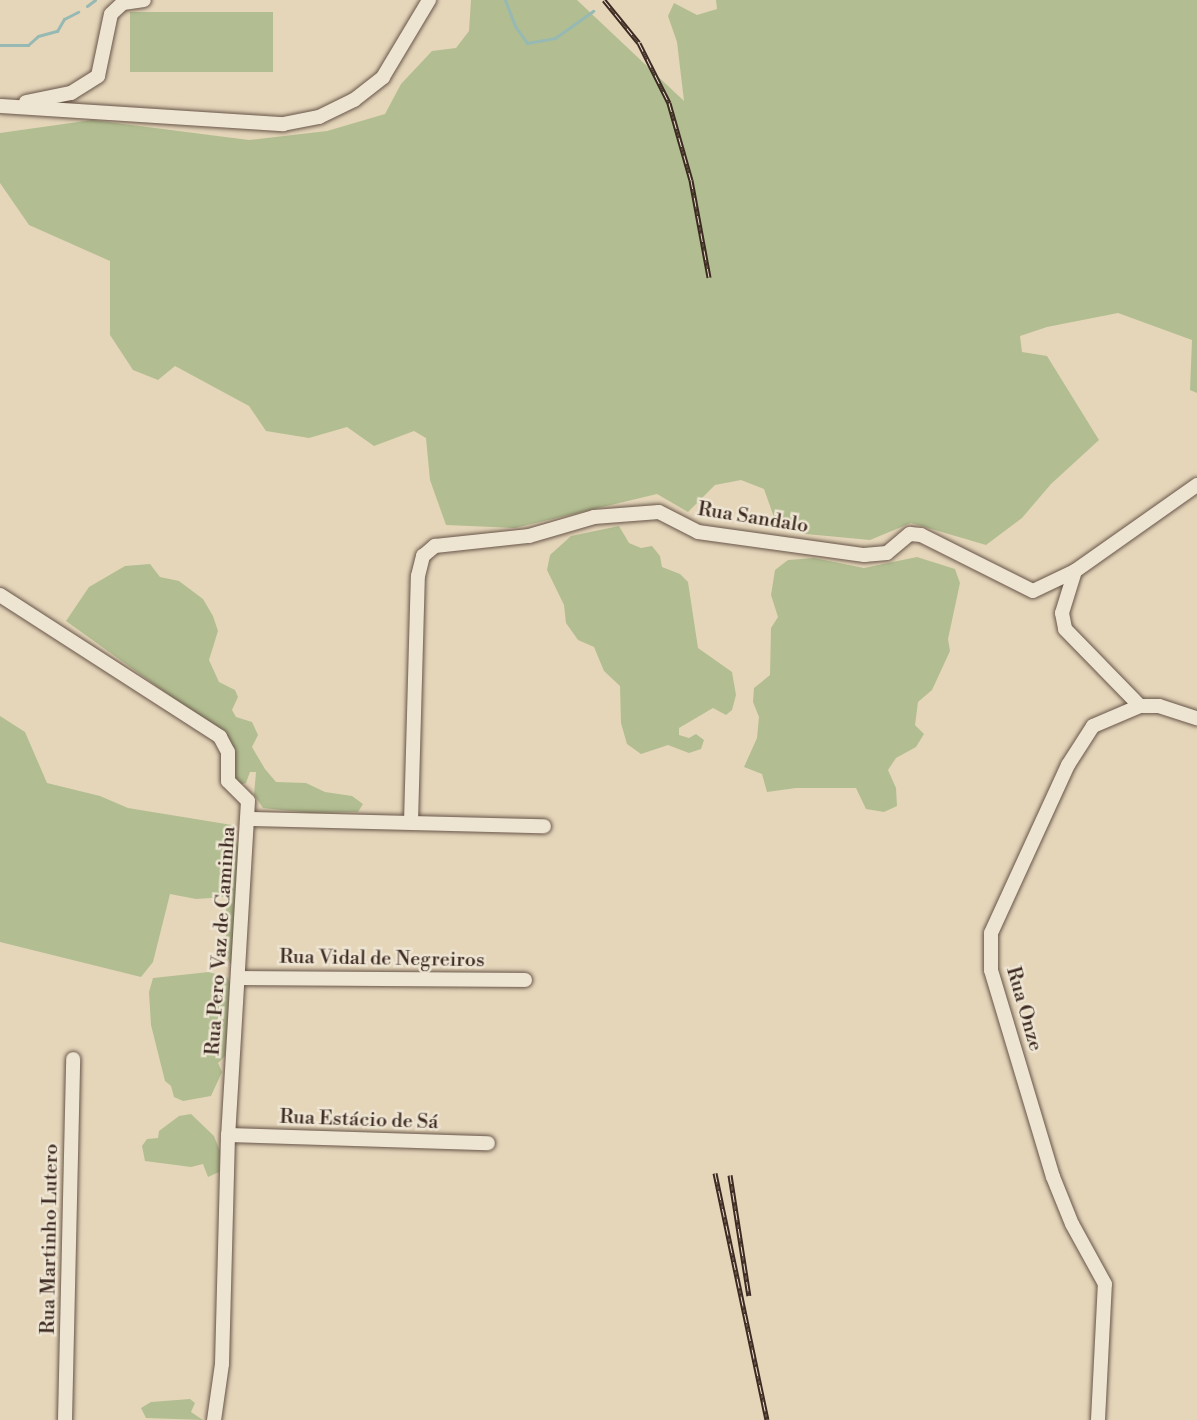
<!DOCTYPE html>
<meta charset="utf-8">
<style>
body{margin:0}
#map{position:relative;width:1197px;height:1420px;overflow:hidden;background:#e5d6ba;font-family:"Libre Bodoni",serif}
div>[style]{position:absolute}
.green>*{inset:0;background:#b2be91;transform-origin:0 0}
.stream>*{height:3px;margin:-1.5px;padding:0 1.5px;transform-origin:1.5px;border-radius:1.5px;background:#96b9b3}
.roads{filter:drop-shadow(0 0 2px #675548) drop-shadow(0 0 2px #675548)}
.minor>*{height:14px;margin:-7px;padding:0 7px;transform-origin:7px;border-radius:7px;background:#eee4d2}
.rail>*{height:5px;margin-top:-2.5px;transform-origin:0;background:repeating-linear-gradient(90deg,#eee4d2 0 9px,#3d2a22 0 18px);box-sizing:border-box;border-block:2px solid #3d2a22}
span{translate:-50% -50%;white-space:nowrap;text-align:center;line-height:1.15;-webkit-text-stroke:5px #eee4d2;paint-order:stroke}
.street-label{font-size:20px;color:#3d2a22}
</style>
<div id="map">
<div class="green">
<i style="clip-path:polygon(471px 0,577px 0,684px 101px,677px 42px,668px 16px,674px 3px,697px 15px,717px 9px,716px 0,1197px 0,1197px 393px,1190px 390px,1192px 340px,1118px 313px,1047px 327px,1020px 336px,1022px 352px,1047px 356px,1099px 440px,1051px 484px,1022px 518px,986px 545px,911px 523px,870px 540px,806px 534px,775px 520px,764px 489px,741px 480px,715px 485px,688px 512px,657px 494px,515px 528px,446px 525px,430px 480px,426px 438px,414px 431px,374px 446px,347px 427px,309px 438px,266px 431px,249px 406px,175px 366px,158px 380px,133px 370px,110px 335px,110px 261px,29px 225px,0 183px,0 133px,92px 120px,249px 140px,327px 131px,385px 114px,401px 84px,432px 51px,456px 48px,469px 31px)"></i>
<i style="left:273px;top:12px;width:60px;height:143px;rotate:90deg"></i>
<i style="clip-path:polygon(619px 526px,629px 543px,641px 548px,652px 546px,660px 556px,662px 567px,680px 574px,688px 582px,698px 648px,732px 672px,736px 695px,732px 710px,726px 715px,713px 708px,679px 728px,679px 735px,689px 738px,696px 734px,704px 740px,701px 749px,689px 753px,668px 745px,641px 754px,627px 744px,621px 723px,620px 686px,604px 671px,594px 647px,578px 640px,566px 623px,564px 605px,547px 570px,550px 555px,571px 536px)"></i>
<i style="clip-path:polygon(917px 557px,955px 569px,960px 583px,948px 639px,950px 651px,932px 690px,918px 702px,915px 725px,924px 734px,916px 747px,896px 758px,888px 770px,896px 788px,897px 806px,884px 812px,866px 809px,856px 788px,796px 788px,767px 792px,762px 774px,744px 767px,757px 738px,759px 717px,753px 702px,754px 688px,770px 675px,771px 628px,778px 617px,771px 595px,775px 570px,788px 560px,814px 558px,864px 568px)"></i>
<i style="clip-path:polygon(150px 564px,160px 577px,179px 581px,203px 599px,213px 616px,218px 631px,209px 660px,219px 682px,235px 690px,238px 697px,232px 710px,236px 717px,252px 722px,258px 735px,252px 747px,265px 769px,276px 782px,306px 783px,325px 792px,352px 796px,363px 804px,358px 812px,311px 813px,263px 808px,254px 795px,256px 772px,250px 772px,246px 783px,240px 785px,233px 771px,229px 738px,66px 621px,89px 587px,125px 566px)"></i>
<i style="clip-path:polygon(0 716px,25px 732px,47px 783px,100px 796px,128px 808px,232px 825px,240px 854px,236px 961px,230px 964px,226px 953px,226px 897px,196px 899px,170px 894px,153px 962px,141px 977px,0 942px)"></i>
<i style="clip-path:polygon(209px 972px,228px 978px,232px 990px,225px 1056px,218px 1063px,222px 1072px,211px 1096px,183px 1101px,174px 1097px,171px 1086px,165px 1081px,151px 1025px,149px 992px,153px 978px)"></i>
<i style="clip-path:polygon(191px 1114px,214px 1136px,220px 1151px,219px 1172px,208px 1177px,203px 1164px,191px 1167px,145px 1161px,142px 1146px,147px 1139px,158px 1138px,159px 1131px,179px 1116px)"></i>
<i style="clip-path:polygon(190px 1399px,195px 1403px,191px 1412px,203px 1420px,146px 1418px,141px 1408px,151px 1402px)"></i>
</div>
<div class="stream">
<i style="left:505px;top:0;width:28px;rotate:69deg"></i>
<i style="left:515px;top:26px;width:21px;rotate:55deg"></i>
<i style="left:527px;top:43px;width:28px;rotate:-10deg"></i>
<i style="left:555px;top:38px;width:47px;rotate:-35.4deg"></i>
<i style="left:87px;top:6px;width:10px;rotate:-37deg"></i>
<i style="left:0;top:45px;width:28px"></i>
<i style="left:28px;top:45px;width:13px;rotate:-42deg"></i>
<i style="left:38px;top:36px;width:20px;rotate:-15deg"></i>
<i style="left:57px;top:31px;width:14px;rotate:-60deg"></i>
<i style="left:64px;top:19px;width:16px;rotate:-27deg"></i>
</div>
<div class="roads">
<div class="minor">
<i style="left:26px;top:102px;width:46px;rotate:-11.3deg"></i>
<i style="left:71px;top:93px;width:32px;rotate:-32deg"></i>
<i style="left:98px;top:76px;width:63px;rotate:-78.2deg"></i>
<i style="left:111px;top:14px;width:16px;rotate:-43deg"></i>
<i style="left:123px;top:3px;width:21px;rotate:-8deg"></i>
<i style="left:1px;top:106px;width:283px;rotate:3.7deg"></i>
<i style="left:283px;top:124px;width:37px;rotate:-11deg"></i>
<i style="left:319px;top:117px;width:39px;rotate:-26deg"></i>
<i style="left:354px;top:100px;width:37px;rotate:-38deg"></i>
<i style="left:383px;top:77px;width:90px;rotate:-59.1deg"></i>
<i style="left:1075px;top:571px;width:44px;rotate:107.2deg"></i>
<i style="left:1062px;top:613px;width:16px;rotate:79deg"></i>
<i style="left:1065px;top:629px;width:107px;rotate:45.8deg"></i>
<i style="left:0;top:595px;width:262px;rotate:32.8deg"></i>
<i style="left:220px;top:737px;width:17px;rotate:62deg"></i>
<i style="left:228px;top:752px;width:29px;rotate:90deg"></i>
<i style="left:228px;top:781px;width:28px;rotate:45deg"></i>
<i style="left:248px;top:801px;width:335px;rotate:93.4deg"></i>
<i style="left:228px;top:1135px;width:229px;rotate:91.5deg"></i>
<i style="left:222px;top:1364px;width:57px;rotate:98.1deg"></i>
<i style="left:249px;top:819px;width:295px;rotate:1.4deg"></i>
<i style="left:411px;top:822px;width:246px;rotate:-88.4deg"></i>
<i style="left:418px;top:576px;width:21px;rotate:-76deg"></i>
<i style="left:423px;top:556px;width:16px;rotate:-40deg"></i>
<i style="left:435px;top:546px;width:95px;rotate:-6.1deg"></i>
<i style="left:529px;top:536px;width:68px;rotate:-16.3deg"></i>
<i style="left:594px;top:517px;width:65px;rotate:-4.4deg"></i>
<i style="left:659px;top:512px;width:44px;rotate:27.1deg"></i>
<i style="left:698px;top:532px;width:168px;rotate:7.9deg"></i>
<i style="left:864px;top:555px;width:23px;rotate:-5deg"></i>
<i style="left:887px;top:553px;width:30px;rotate:-40deg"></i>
<i style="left:910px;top:534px;width:11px;rotate:5deg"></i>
<i style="left:921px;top:535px;width:125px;rotate:26.6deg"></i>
<i style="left:1033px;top:591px;width:47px;rotate:-25.5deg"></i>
<i style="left:1075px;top:571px;width:149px;rotate:-35.2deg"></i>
<i style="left:240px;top:978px;width:285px;rotate:0.4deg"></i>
<i style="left:228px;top:1135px;width:260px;rotate:1.8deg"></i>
<i style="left:65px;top:1420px;width:361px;rotate:-88.7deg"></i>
<i style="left:1098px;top:1420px;width:136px;rotate:-87.1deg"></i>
<i style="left:1105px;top:1284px;width:68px;rotate:-118.8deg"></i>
<i style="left:1072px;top:1224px;width:51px;rotate:-112deg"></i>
<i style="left:1053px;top:1177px;width:216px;rotate:-106.7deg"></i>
<i style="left:991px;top:970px;width:37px;rotate:-90deg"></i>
<i style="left:991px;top:933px;width:185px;rotate:-65.4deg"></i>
<i style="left:1068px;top:765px;width:46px;rotate:-57.3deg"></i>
<i style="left:1093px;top:726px;width:51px;rotate:-23.1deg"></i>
<i style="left:1140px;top:706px;width:19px"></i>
<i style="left:1159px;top:706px;width:40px;rotate:18deg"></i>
</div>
</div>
<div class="rail">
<i style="left:604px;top:0;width:55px;rotate:50.9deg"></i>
<i style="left:639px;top:43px;width:67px;rotate:63.4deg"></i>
<i style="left:669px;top:103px;width:80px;rotate:74.1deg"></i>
<i style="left:691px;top:180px;width:99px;rotate:79.5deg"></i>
<i style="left:715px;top:1173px;width:252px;rotate:78.1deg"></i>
<i style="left:730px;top:1175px;width:122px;rotate:81.1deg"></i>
</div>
<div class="street-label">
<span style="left:753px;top:518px;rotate:9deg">Rua Sandalo</span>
<span style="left:221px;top:941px;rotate:-86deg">Rua Pero Vaz de Caminha</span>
<span style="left:382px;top:959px;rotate:1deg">Rua Vidal de Negreiros</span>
<span style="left:1024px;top:1009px;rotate:74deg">Rua Onze</span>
<span style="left:359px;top:1120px;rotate:2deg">Rua Estácio de Sá</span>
<span style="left:50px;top:1239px;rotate:-89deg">Rua Martinho Lutero</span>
</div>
</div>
